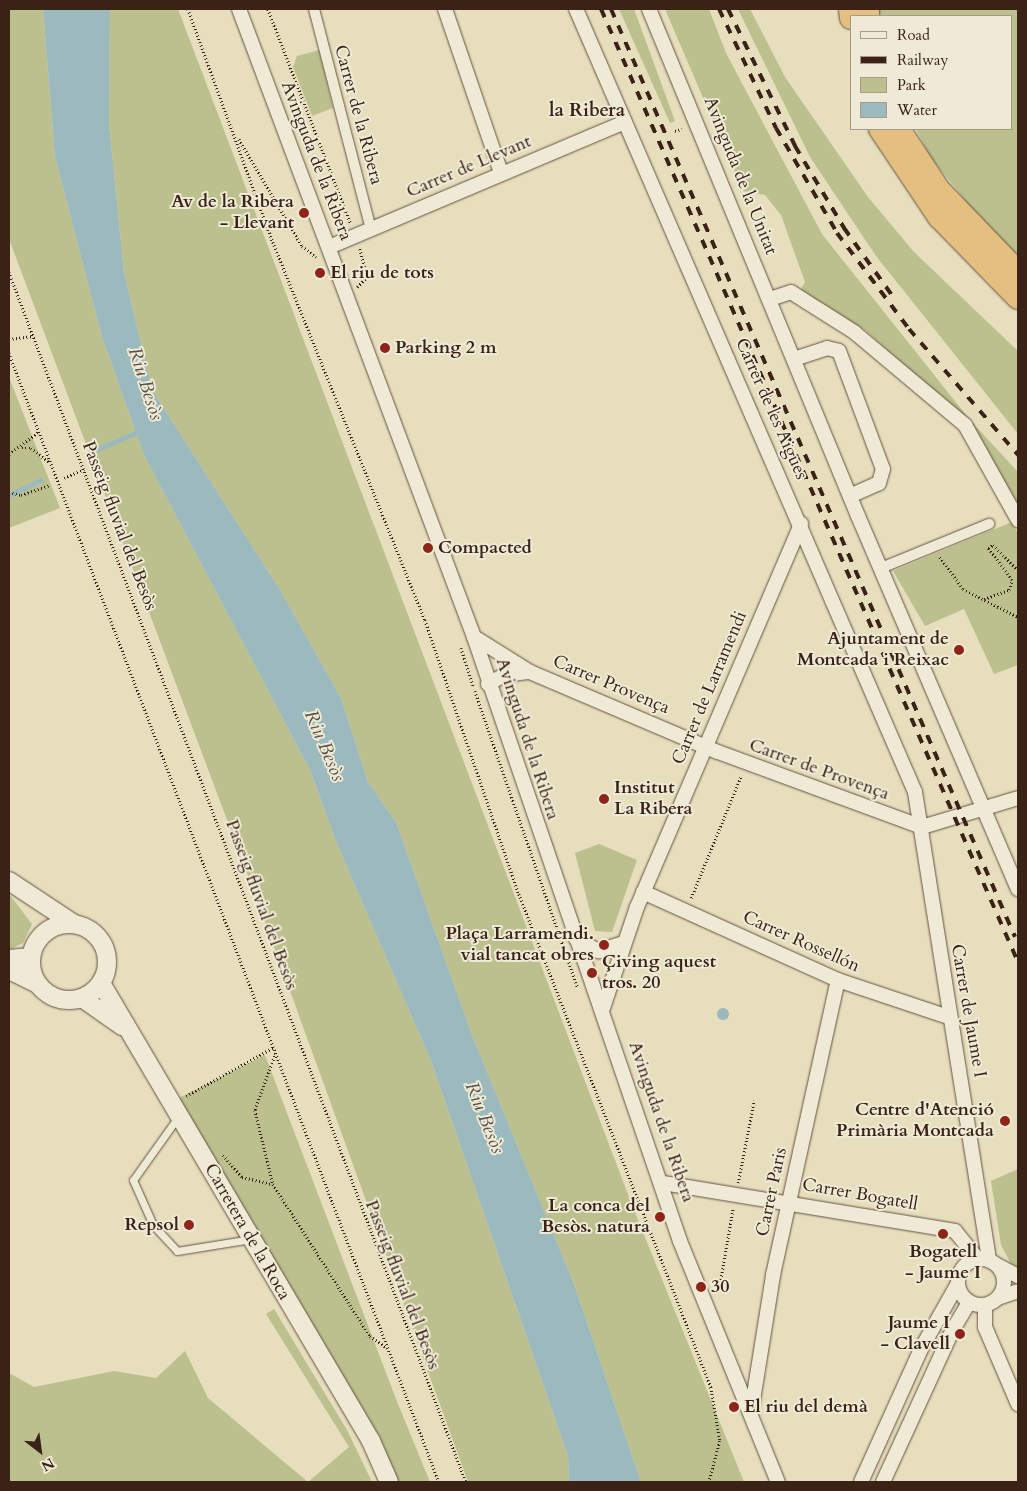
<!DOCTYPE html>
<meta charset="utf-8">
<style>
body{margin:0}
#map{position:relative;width:1027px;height:1491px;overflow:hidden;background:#e7debe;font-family:Cardo,serif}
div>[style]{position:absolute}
.green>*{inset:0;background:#bbc08e}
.water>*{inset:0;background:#9cb9bd}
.round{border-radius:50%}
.stream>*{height:4.5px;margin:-2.25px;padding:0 2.25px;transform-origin:2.25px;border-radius:2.25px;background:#9cb9bd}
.path>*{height:2.5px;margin-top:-1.25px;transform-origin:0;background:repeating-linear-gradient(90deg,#3a2216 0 1px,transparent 0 3.5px)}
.roads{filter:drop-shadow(0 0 1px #655140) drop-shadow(0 0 1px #655140)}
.service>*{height:7px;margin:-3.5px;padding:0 3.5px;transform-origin:3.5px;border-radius:3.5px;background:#efead5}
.pedestrian>*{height:10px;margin:-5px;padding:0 5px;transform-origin:5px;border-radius:5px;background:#efead5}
.minor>*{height:14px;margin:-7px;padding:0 7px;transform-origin:7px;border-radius:7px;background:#efead5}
.minor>.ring{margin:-7px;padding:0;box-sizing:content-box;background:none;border:14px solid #efead5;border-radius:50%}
.tertiary>*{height:18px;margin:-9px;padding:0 9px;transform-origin:9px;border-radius:9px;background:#efead5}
.tertiary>.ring{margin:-9px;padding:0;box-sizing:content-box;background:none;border:18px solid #efead5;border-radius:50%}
.trunk>*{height:22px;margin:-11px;padding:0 11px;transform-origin:11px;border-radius:11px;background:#e4bf7f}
.rail>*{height:4px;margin-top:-2px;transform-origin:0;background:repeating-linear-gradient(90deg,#3a2216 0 9px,transparent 0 18px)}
.dots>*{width:14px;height:14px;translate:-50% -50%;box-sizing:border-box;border:2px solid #efead5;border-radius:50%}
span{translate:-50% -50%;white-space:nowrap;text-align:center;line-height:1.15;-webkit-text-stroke:4px #efead5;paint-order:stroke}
.street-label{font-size:18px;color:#3a2216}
.poi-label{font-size:18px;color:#3a2216;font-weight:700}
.right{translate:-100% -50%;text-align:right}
.left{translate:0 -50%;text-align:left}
.neighbourhood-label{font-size:19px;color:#3a2216;font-weight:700}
.water-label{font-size:19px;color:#574f48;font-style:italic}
.frame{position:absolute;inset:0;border:10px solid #3a2216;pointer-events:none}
.legend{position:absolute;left:850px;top:15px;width:162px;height:115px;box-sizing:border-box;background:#efead5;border:1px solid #a79a89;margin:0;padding:6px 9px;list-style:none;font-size:15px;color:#3a2216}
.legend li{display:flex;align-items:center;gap:10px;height:25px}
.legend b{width:25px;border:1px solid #a79a89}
.north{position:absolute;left:15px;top:1426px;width:50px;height:50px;-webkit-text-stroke:4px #efead5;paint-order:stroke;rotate:150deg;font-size:14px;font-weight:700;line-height:20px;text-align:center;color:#3a2216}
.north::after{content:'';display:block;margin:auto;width:18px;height:22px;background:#3a2216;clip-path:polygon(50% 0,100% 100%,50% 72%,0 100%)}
</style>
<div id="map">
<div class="green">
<i style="clip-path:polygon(9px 9px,43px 9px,55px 157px,102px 337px,144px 455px,310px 770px,337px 844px,431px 1061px,568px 1456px,569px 1482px,468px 1482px,256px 897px,9px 239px)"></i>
<i style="clip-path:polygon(110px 9px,178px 9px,632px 1205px,744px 1482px,641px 1482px,574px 1284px,472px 1035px,396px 822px,368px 782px,341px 698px,279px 588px,152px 390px,124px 272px,109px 124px)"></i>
<i style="clip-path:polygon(619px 9px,634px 9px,675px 121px,670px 123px)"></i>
<i style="clip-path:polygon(665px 9px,709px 9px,726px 53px,822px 234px,970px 420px,1018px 472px,1018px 508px,965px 419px,865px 330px,799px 293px,805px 282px,781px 215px,765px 195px,743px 191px)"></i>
<i style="clip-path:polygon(738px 9px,750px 9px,785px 77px,868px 197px,914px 252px,1018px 351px,1018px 434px,876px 256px,810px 157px)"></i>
<i style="clip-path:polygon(879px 9px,1018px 9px,1018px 257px,969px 205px,929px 155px,916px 129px,1011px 129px,1011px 16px,879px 16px)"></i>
<i style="clip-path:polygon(319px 50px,333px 108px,312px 116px,293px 67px,297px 56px)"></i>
<i style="clip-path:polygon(9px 377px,60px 508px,9px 528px)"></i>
<i style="clip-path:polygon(1012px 522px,1018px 534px,1018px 665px,994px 674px,964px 609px,925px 626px,893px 571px)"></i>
<i style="clip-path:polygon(599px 844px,637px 860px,612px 932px,595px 931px,575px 853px)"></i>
<i style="clip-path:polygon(9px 894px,32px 924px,23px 943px,9px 950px)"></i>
<i style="clip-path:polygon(265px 1055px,396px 1399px,430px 1482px,398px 1482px,380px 1438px,179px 1098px)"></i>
<i style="clip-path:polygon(1018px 1169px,1018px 1267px,1012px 1266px,1001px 1245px,991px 1181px)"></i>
<i style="clip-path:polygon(274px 1309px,347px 1430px,372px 1482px,9px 1482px,9px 1373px,34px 1387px,114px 1371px,156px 1378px,185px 1351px,208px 1398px,308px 1482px,349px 1447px,266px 1314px)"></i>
</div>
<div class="water">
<i style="clip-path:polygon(43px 9px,110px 9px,109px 124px,124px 272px,152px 390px,279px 588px,341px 698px,368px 782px,396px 822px,472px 1035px,574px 1284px,641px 1482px,569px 1482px,568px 1456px,431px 1061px,337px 844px,310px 770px,144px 455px,102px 337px,55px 157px)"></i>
<i class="round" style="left:717px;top:1008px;width:12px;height:12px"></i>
</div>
<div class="stream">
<i style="left:91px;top:452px;width:53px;rotate:-23.2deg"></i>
<i style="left:9px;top:495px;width:35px;rotate:-25deg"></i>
</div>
<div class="path">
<i style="left:188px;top:9px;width:248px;rotate:70deg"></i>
<i style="left:273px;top:242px;width:407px;rotate:68.1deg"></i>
<i style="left:425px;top:620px;width:290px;rotate:71.1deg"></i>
<i style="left:519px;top:894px;width:529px;rotate:68.72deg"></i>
<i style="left:711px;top:1387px;width:55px;rotate:80.5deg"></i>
<i style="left:720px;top:1441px;width:42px;rotate:105deg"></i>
<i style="left:268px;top:9px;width:230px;rotate:68.9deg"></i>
<i style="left:675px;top:131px;width:7px;rotate:-16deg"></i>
<i style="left:239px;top:139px;width:124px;rotate:59.5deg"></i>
<i style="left:302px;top:246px;width:18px;rotate:38deg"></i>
<i style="left:9px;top:272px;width:1293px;rotate:69.31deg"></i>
<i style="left:357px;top:287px;width:14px;rotate:-45deg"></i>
<i style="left:367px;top:277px;width:30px;rotate:-105deg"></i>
<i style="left:9px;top:339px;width:24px;rotate:-7deg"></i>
<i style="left:9px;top:353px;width:1208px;rotate:69.15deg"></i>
<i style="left:22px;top:448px;width:9px"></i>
<i style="left:31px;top:448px;width:24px;rotate:38deg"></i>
<i style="left:9px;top:454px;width:36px;rotate:-37deg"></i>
<i style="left:64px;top:478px;width:22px;rotate:-24deg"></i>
<i style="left:9px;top:492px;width:12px;rotate:14deg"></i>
<i style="left:21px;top:495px;width:31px;rotate:-19deg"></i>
<i style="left:940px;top:557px;width:39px;rotate:54deg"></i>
<i style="left:963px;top:589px;width:62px;rotate:27deg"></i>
<i style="left:984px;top:599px;width:27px;rotate:-20deg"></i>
<i style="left:1009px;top:590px;width:10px;rotate:-73deg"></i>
<i style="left:1012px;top:580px;width:40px;rotate:-127deg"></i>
<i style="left:988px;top:548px;width:6px;rotate:-31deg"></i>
<i style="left:993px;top:545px;width:35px;rotate:45deg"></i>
<i style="left:461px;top:648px;width:40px;rotate:72deg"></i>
<i style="left:475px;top:691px;width:314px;rotate:70.9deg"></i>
<i style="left:691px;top:898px;width:132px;rotate:-67.7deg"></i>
<i style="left:276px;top:1053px;width:61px;rotate:110.2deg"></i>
<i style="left:255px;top:1110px;width:76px;rotate:76.3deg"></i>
<i style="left:273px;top:1184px;width:180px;rotate:57.5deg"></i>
<i style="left:370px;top:1336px;width:21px;rotate:35deg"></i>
<i style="left:186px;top:1096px;width:101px;rotate:-29.1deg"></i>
<i style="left:223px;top:1155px;width:29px;rotate:49deg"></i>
<i style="left:242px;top:1177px;width:32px;rotate:13deg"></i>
<i style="left:738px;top:1183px;width:84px;rotate:-79deg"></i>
<i style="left:720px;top:1283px;width:76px;rotate:-80.2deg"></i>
</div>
<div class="roads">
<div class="service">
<i style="left:178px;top:1117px;width:77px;rotate:125.5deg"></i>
<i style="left:133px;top:1180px;width:49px;rotate:66deg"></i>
<i style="left:153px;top:1225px;width:35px;rotate:47deg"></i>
<i style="left:177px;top:1251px;width:75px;rotate:-9.2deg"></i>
</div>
<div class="pedestrian">
<i style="left:314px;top:9px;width:227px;rotate:75.5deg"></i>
<i style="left:881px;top:568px;width:117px;rotate:-22.2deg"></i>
</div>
<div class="minor">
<i style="left:239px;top:9px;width:671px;rotate:69.48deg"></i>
<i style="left:474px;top:637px;width:638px;rotate:71.17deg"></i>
<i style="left:680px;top:1241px;width:260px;rotate:67.9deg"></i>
<i style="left:445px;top:9px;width:173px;rotate:71.1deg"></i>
<i style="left:576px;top:9px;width:853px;rotate:66.59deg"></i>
<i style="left:915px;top:792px;width:474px;rotate:81deg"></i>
<i style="left:649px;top:9px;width:548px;rotate:67.6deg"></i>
<i style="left:858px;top:516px;width:406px;rotate:66.8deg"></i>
<i style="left:329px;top:247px;width:321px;rotate:-22.9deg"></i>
<i style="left:770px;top:299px;width:22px;rotate:-18deg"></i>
<i style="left:791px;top:292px;width:75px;rotate:32.4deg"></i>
<i style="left:854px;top:332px;width:145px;rotate:40deg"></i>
<i style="left:965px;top:425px;width:109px;rotate:60.8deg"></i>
<i style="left:794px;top:359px;width:35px;rotate:-18deg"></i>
<i style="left:827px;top:348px;width:12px;rotate:14deg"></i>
<i style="left:839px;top:351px;width:126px;rotate:69.6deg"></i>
<i style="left:883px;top:469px;width:15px;rotate:106deg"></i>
<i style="left:879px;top:483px;width:32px;rotate:156deg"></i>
<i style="left:474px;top:637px;width:66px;rotate:32deg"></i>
<i style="left:530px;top:672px;width:204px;rotate:23.1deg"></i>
<i style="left:718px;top:752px;width:217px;rotate:20.2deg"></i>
<i style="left:488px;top:684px;width:18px;rotate:-29deg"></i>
<i style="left:504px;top:675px;width:26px;rotate:-7deg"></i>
<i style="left:922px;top:827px;width:100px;rotate:-16.8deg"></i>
<i style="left:643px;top:892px;width:214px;rotate:24.3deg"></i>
<i style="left:838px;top:980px;width:116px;rotate:18.6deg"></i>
<i style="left:576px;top:939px;width:26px;rotate:28deg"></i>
<i style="left:599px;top:951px;width:26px;rotate:-18deg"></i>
<i style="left:603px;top:1008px;width:107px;rotate:-71.4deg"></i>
<i style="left:637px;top:907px;width:417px;rotate:-66.8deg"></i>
<i style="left:663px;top:1183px;width:296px;rotate:9.3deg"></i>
<i style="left:955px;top:1231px;width:36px;rotate:51deg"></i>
<i class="ring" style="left:958px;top:1259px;width:32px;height:32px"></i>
<i style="left:997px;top:1265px;width:24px;rotate:28deg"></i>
<i style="left:998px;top:1298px;width:21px;rotate:-19deg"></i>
<i style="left:985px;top:1306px;width:21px;rotate:90deg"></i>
<i style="left:985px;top:1327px;width:84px;rotate:66.8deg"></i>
<i style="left:751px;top:1413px;width:140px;rotate:-80.9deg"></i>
<i style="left:773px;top:1275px;width:302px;rotate:-77.6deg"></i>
<i style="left:861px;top:1482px;width:146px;rotate:-65.7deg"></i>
<i style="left:921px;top:1349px;width:73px;rotate:-60.6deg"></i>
<i style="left:883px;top:1482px;width:166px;rotate:-65.4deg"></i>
<i style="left:952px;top:1331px;width:33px;rotate:-59deg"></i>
</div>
<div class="tertiary">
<i style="left:9px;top:881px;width:78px;rotate:33.5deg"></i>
<i class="ring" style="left:31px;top:924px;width:58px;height:58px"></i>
<i style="left:9px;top:959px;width:22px;rotate:-5deg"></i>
<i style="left:9px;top:970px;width:30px;rotate:26deg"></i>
<i style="left:101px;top:983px;width:532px;rotate:59.48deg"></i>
<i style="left:371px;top:1441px;width:45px;rotate:66.3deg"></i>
<i style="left:82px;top:998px;width:49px;rotate:35deg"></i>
</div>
<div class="trunk">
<i style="left:850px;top:9px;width:9px;rotate:84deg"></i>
<i style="left:868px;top:9px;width:7px;rotate:90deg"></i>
<i style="left:880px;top:129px;width:106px;rotate:56.2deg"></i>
<i style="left:939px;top:217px;width:113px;rotate:45.7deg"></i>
<i style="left:899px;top:129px;width:73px;rotate:56.7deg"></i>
<i style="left:939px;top:190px;width:114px;rotate:46.1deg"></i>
</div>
</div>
<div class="rail">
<i style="left:601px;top:9px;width:1040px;rotate:66.37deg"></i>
<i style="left:611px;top:9px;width:1012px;rotate:66.47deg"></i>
<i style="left:719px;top:9px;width:132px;rotate:64.4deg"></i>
<i style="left:776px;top:128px;width:121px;rotate:59.8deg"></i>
<i style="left:837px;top:233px;width:120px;rotate:53.1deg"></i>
<i style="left:909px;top:329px;width:167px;rotate:49.1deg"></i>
<i style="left:728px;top:9px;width:153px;rotate:63.9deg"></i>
<i style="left:795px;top:146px;width:96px;rotate:59.1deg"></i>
<i style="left:844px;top:228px;width:86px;rotate:54.5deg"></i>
</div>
<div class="dots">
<i style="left:304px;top:213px;background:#8f2418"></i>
<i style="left:320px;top:273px;background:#8f2418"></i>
<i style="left:385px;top:348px;background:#8f2418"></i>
<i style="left:428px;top:548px;background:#8f2418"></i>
<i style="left:959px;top:650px;background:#8f2418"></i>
<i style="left:604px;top:799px;background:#8f2418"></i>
<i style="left:604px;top:945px;background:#8f2418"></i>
<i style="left:592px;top:973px;background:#8f2418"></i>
<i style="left:1005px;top:1121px;background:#8f2418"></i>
<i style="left:660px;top:1217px;background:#8f2418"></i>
<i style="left:189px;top:1225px;background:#8f2418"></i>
<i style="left:943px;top:1234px;background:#8f2418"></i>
<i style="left:701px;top:1287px;background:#8f2418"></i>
<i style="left:960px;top:1334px;background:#8f2418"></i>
<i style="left:734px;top:1407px;background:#8f2418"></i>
</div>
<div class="street-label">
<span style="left:358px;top:115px;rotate:75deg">Carrer de la Ribera</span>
<span style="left:316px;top:161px;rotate:69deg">Avinguda de la Ribera</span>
<span style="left:469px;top:167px;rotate:-23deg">Carrer de Llevant</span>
<span style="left:740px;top:176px;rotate:68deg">Avinguda de la Unitat</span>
<span style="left:771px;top:409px;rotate:66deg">Carrer de les Aigues</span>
<span style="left:119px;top:526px;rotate:69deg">Passeig fluvial del Besòs</span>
<span style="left:611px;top:685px;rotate:23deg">Carrer Provença</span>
<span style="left:710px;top:688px;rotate:-67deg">Carrer de Larramendi</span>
<span style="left:527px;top:739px;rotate:72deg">Avinguda de la Ribera</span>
<span style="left:819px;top:770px;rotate:20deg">Carrer de Provença</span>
<span style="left:261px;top:905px;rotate:70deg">Passeig fluvial del Besòs</span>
<span style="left:801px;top:942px;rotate:24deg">Carrer Rossellón</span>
<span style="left:968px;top:1011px;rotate:80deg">Carrer de Jaume I</span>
<span style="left:661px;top:1122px;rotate:71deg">Avinguda de la Ribera</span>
<span style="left:772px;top:1192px;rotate:-78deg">Carrer Paris</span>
<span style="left:860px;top:1195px;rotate:10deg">Carrer Bogatell</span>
<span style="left:247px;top:1232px;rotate:60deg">Carretera de la Roca</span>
<span style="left:402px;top:1285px;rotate:69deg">Passeig fluvial del Besòs</span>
</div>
<div class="poi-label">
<span class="right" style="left:294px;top:213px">Av de la Ribera<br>- Llevant</span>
<span class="left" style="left:330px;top:273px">El riu de tots</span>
<span class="left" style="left:395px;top:348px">Parking 2 m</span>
<span class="left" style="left:438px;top:548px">Compacted</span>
<span class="right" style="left:949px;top:650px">Ajuntament de<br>Montcada i Reixac</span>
<span class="left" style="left:614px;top:799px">Institut<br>La Ribera</span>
<span class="right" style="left:594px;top:945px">Plaça Larramendi.<br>vial tancat obres</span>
<span class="left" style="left:602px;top:973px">Çiving aquest<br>tros. 20</span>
<span class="right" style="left:994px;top:1121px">Centre d'Atenció<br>Primària Montcada</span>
<span class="right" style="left:650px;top:1217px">La conca del<br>Besòs. natura</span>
<span class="right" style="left:179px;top:1225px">Repsol</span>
<span style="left:943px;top:1263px">Bogatell<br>- Jaume I</span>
<span class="left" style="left:711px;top:1287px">30</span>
<span class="right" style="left:950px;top:1334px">Jaume I<br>- Clavell</span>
<span class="left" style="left:744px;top:1407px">El riu del demà</span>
</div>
<div class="neighbourhood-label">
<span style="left:587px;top:111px">la Ribera</span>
</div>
<div class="water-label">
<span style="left:145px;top:384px;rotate:72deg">Riu Besòs</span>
<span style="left:324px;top:746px;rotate:67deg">Riu Besòs</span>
<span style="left:484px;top:1118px;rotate:68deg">Riu Besòs</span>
</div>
<div class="frame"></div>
<ul class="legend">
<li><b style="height:6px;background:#efead5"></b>Road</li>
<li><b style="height:6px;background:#3a2216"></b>Railway</li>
<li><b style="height:14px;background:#bbc08e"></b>Park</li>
<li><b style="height:14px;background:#9cb9bd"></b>Water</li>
</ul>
<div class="north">N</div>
</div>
